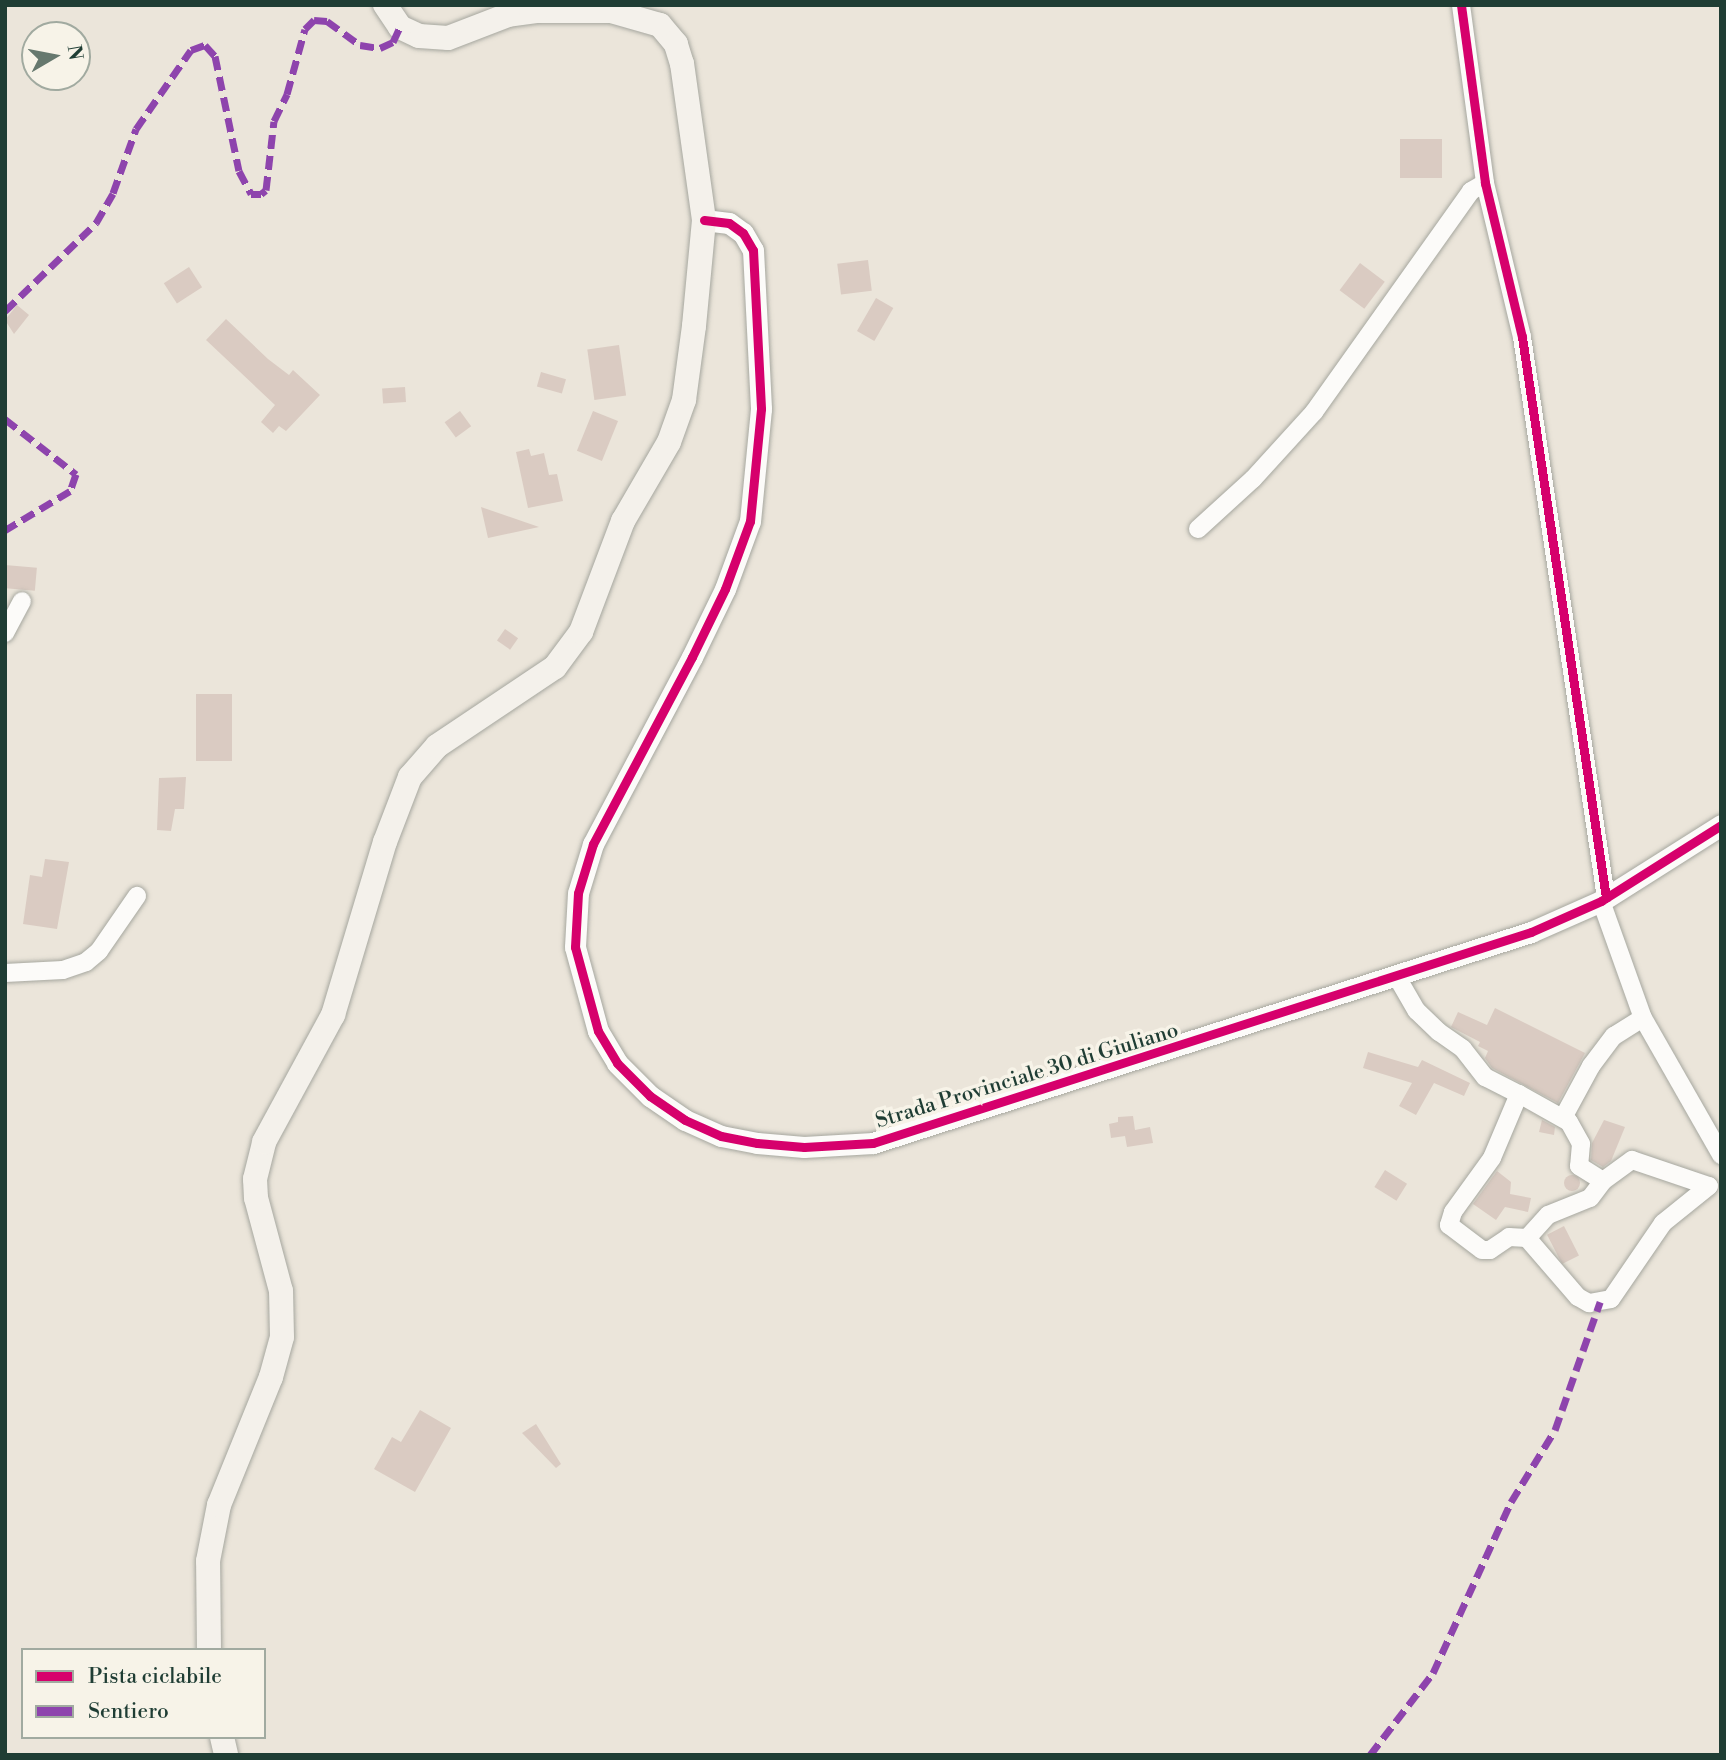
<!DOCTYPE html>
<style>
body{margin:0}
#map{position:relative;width:1726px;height:1760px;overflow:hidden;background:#ebe5da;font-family:"Libre Bodoni",serif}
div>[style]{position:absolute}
.building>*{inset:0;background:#dacbc2;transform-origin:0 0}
.round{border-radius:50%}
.roads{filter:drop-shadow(0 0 2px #a6a79f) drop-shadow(0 0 2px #a6a79f)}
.minor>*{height:18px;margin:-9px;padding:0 9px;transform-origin:9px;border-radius:9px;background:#fcfbf9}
.tertiary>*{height:21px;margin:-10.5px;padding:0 10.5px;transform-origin:10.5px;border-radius:10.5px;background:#fcfbf9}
.secondary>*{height:24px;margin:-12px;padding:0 12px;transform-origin:12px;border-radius:12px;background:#f4f1eb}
.quiet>*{height:7px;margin-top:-3.5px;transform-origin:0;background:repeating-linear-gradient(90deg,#8e44ad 0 14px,transparent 0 21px)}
.cycleway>*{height:9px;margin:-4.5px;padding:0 4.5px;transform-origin:4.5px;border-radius:4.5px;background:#d6006c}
span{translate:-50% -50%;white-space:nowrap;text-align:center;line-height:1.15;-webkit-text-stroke:7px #f7f3e8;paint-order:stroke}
.street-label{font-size:21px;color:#1f3d34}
.frame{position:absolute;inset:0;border:7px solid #1f3d34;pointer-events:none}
.legend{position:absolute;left:21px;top:1648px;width:245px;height:91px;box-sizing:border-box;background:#f7f3e8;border:2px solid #a1aaa0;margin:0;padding:9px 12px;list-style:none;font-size:21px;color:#1f3d34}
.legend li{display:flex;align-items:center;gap:14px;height:35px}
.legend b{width:35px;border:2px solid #a1aaa0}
.north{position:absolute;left:21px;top:21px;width:70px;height:70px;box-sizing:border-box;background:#f7f3e8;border:2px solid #a1aaa0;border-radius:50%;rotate:80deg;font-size:19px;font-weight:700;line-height:28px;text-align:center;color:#1f3d34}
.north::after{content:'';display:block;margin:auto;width:24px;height:32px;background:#66786e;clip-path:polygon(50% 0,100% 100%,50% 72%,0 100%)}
</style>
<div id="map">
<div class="building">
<i style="left:1400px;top:139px;width:42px;height:39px"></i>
<i style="left:868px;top:260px;width:31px;height:31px;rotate:83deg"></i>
<i style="left:1360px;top:263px;width:31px;height:34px;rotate:37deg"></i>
<i style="left:189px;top:267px;width:24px;height:30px;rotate:57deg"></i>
<i style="left:876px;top:298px;width:20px;height:38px;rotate:30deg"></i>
<i style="clip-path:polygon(17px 305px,29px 315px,14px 334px,5px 320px)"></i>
<i style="clip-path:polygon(226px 319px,268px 359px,289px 375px,293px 370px,320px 395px,286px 431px,279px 426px,273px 433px,261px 422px,275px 405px,206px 340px)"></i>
<i style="left:619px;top:345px;width:51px;height:32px;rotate:82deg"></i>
<i style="left:541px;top:372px;width:26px;height:15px;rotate:16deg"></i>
<i style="left:405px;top:387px;width:15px;height:23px;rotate:86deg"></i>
<i style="left:460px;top:411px;width:19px;height:19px;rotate:54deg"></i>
<i style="left:593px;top:411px;width:27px;height:43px;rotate:22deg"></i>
<i style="clip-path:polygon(529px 449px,531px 456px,544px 453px,549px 475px,557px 474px,563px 501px,528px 508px,516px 452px)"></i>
<i style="clip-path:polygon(481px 507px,539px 527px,488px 538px)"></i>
<i style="left:5px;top:565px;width:32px;height:23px;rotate:5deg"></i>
<i style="left:505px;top:629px;width:16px;height:14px;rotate:35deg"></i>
<i style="left:232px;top:694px;width:67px;height:36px;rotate:90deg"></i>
<i style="clip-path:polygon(186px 777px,184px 809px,175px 809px,171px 831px,157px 830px,159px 778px)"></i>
<i style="clip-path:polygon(45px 859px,69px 862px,57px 929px,23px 924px,30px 875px,42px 877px)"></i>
<i style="clip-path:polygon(1495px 1008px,1585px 1053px,1558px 1103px,1492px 1068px,1485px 1058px,1488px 1051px,1478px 1046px,1480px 1042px,1451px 1027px,1458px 1012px,1487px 1025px)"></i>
<i style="clip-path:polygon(1368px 1052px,1418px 1067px,1422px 1060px,1470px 1083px,1464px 1096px,1434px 1083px,1416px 1115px,1399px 1106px,1412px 1083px,1363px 1068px)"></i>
<i style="clip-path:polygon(1133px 1116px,1135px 1130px,1150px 1127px,1153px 1143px,1127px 1147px,1125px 1136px,1111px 1138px,1109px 1124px,1118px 1122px,1118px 1117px)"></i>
<i style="clip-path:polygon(1542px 1120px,1555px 1127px,1554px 1135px,1539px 1132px)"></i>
<i style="clip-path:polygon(1604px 1120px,1625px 1127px,1611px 1161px,1603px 1167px,1591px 1160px,1592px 1143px)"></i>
<i style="left:1385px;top:1170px;width:26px;height:20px;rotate:32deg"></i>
<i style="clip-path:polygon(1497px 1171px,1511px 1182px,1510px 1194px,1531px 1198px,1528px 1212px,1505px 1207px,1496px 1220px,1473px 1204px)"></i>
<i class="round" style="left:1564px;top:1175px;width:16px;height:16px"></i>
<i style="left:1564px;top:1226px;width:33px;height:19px;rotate:63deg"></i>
<i style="clip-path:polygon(420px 1410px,451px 1428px,415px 1492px,374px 1469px,392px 1437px,401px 1442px)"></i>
<i style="clip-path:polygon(536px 1424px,561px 1464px,556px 1468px,522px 1433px)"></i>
</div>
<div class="roads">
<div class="minor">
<i style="left:1461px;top:5px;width:180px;rotate:82.3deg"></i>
<i style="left:1485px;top:183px;width:158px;rotate:76.5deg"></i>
<i style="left:1522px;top:337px;width:567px;rotate:81.48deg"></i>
<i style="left:1198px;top:529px;width:74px;rotate:-42.3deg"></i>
<i style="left:1253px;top:479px;width:91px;rotate:-47.7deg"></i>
<i style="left:1314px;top:412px;width:271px;rotate:-54.6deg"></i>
<i style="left:1471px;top:191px;width:16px;rotate:-30deg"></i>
<i style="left:5px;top:633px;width:36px;rotate:-62deg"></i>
<i style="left:1601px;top:901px;width:124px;rotate:70.3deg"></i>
<i style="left:1643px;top:1018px;width:158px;rotate:60.3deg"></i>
<i style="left:5px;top:973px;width:58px;rotate:-3deg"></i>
<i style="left:63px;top:970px;width:24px;rotate:-19deg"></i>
<i style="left:86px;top:962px;width:17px;rotate:-40deg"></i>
<i style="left:99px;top:951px;width:67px;rotate:-55.4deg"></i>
<i style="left:1397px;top:977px;width:39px;rotate:60deg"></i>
<i style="left:1417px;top:1011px;width:30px;rotate:44deg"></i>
<i style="left:1439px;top:1032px;width:29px;rotate:35deg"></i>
<i style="left:1463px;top:1049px;width:36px;rotate:52deg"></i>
<i style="left:1485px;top:1077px;width:38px;rotate:27deg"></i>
<i style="left:1519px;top:1094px;width:69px;rotate:112.9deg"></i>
<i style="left:1492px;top:1158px;width:67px;rotate:125.8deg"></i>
<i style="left:1453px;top:1212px;width:14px;rotate:107deg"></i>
<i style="left:1449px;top:1225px;width:41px;rotate:37.1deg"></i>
<i style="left:1482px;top:1250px;width:8px"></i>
<i style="left:1490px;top:1250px;width:23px;rotate:-34deg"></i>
<i style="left:1509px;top:1237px;width:18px;rotate:3deg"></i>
<i style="left:1519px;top:1094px;width:57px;rotate:29.2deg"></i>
<i style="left:1569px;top:1122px;width:25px;rotate:61deg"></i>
<i style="left:1581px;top:1144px;width:22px;rotate:95deg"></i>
<i style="left:1579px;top:1166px;width:28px;rotate:32deg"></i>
<i style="left:1603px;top:1181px;width:36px;rotate:-36deg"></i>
<i style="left:1632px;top:1160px;width:81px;rotate:18.7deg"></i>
<i style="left:1564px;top:1116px;width:57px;rotate:-61.6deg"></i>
<i style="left:1591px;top:1066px;width:38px;rotate:-53deg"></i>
<i style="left:1614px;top:1036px;width:34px;rotate:-32deg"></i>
<i style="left:1603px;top:1181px;width:21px;rotate:127deg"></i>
<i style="left:1590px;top:1198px;width:45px;rotate:158deg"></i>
<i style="left:1548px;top:1215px;width:31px;rotate:132deg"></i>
<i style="left:1527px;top:1238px;width:78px;rotate:49.2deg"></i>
<i style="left:1578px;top:1297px;width:13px;rotate:29deg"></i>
<i style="left:1589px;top:1303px;width:22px;rotate:-10deg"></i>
<i style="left:1611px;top:1299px;width:92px;rotate:-55.6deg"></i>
<i style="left:1663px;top:1223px;width:59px;rotate:-38.8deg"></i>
</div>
<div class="tertiary">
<i style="left:704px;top:220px;width:25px;rotate:7deg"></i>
<i style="left:729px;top:223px;width:17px;rotate:36deg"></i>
<i style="left:743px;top:233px;width:20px;rotate:60deg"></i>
<i style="left:753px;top:250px;width:159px;rotate:87.1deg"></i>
<i style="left:761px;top:409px;width:113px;rotate:95.6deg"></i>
<i style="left:750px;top:521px;width:72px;rotate:110.2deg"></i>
<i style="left:725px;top:589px;width:76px;rotate:115.9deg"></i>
<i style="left:692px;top:657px;width:212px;rotate:117.9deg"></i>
<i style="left:593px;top:844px;width:51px;rotate:107deg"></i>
<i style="left:578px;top:893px;width:54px;rotate:93.2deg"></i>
<i style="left:575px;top:947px;width:87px;rotate:74.7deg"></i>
<i style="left:598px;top:1031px;width:37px;rotate:59deg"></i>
<i style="left:617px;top:1063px;width:47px;rotate:45deg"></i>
<i style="left:650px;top:1096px;width:42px;rotate:34.4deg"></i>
<i style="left:685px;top:1120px;width:39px;rotate:24deg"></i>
<i style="left:721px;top:1136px;width:37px;rotate:11deg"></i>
<i style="left:757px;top:1143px;width:47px;rotate:4.9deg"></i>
<i style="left:804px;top:1147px;width:69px;rotate:-3.3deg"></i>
<i style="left:873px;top:1143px;width:691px;rotate:-17.78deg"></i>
<i style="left:1531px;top:932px;width:77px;rotate:-23.9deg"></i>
<i style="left:1601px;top:901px;width:142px;rotate:-32.3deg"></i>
</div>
<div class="secondary">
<i style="left:209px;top:1650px;width:89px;rotate:-90.6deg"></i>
<i style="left:208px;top:1561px;width:57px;rotate:-78.9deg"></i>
<i style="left:219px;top:1505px;width:138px;rotate:-67.9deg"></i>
<i style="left:271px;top:1377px;width:41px;rotate:-74.6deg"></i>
<i style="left:282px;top:1337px;width:46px;rotate:-91.2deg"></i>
<i style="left:281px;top:1291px;width:96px;rotate:-105deg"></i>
<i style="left:256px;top:1198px;width:19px;rotate:-93deg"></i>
<i style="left:255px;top:1179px;width:38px;rotate:-76deg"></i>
<i style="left:264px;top:1142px;width:145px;rotate:-61.5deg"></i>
<i style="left:333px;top:1015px;width:181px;rotate:-73.3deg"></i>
<i style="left:385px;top:842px;width:70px;rotate:-69deg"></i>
<i style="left:410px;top:777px;width:41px;rotate:-48.9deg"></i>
<i style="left:437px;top:746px;width:142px;rotate:-33.8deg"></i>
<i style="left:555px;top:667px;width:44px;rotate:-53.4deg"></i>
<i style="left:581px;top:632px;width:119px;rotate:-69.3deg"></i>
<i style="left:623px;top:521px;width:91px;rotate:-59.8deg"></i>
<i style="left:669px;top:442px;width:45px;rotate:-70.3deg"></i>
<i style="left:684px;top:400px;width:75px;rotate:-82.3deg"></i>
<i style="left:694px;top:326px;width:106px;rotate:-84.6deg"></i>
<i style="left:704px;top:220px;width:158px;rotate:-98deg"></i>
<i style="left:682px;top:64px;width:21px;rotate:-107deg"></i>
<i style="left:676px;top:44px;width:25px;rotate:-130deg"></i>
<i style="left:660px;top:25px;width:51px;rotate:-164.1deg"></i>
<i style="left:611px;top:11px;width:75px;rotate:180deg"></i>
<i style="left:536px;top:11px;width:28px;rotate:172deg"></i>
<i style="left:508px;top:15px;width:64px;rotate:159deg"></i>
<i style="left:448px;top:38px;width:29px;rotate:-176deg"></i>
<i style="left:419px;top:36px;width:21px;rotate:-155deg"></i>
<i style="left:400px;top:27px;width:27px;rotate:-124deg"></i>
<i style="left:222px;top:1737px;width:18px;rotate:77deg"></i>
</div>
</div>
<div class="quiet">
<i style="left:5px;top:311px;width:127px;rotate:-44deg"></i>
<i style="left:96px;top:223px;width:34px;rotate:-60deg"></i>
<i style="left:113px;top:193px;width:68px;rotate:-70.2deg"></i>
<i style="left:136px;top:129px;width:96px;rotate:-55.2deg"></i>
<i style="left:191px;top:50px;width:15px;rotate:-20deg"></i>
<i style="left:205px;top:45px;width:15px;rotate:48deg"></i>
<i style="left:215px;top:56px;width:117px;rotate:78.2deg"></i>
<i style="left:239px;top:171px;width:26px;rotate:62deg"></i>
<i style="left:251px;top:194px;width:10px"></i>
<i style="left:261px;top:194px;width:6px;rotate:-39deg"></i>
<i style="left:266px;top:190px;width:69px;rotate:-83.4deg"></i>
<i style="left:274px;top:121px;width:30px;rotate:-64deg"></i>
<i style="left:287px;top:94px;width:67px;rotate:-74.5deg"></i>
<i style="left:305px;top:29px;width:13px;rotate:-45deg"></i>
<i style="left:314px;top:20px;width:13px;rotate:4deg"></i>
<i style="left:327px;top:21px;width:41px;rotate:36deg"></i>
<i style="left:360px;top:45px;width:20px;rotate:9deg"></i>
<i style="left:380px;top:48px;width:14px;rotate:-25deg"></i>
<i style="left:393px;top:42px;width:17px;rotate:-65deg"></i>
<i style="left:5px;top:419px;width:90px;rotate:37.8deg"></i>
<i style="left:76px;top:474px;width:18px;rotate:109deg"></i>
<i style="left:70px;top:491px;width:76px;rotate:149deg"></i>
<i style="left:1370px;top:1755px;width:103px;rotate:-52.5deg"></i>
<i style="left:1433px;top:1673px;width:188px;rotate:-65.5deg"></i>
<i style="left:1511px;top:1502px;width:84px;rotate:-58.6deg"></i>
<i style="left:1555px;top:1430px;width:136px;rotate:-70.6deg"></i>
</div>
<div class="cycleway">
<i style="left:1461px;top:5px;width:180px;rotate:82.3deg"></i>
<i style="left:1485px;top:183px;width:158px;rotate:76.5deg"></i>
<i style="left:1522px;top:337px;width:567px;rotate:81.48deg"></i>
<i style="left:704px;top:220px;width:25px;rotate:7deg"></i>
<i style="left:729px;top:223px;width:17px;rotate:36deg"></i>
<i style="left:743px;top:233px;width:20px;rotate:60deg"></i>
<i style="left:753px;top:250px;width:159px;rotate:87.1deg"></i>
<i style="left:761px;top:409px;width:113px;rotate:95.6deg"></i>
<i style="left:750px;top:521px;width:72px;rotate:110.2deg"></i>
<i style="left:725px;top:589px;width:76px;rotate:115.9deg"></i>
<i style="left:692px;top:657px;width:212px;rotate:117.9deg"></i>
<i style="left:593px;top:844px;width:51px;rotate:107deg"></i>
<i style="left:578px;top:893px;width:54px;rotate:93.2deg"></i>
<i style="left:575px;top:947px;width:87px;rotate:74.7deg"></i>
<i style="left:598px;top:1031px;width:37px;rotate:59deg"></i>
<i style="left:617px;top:1063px;width:47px;rotate:45deg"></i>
<i style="left:650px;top:1096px;width:42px;rotate:34.4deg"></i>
<i style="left:685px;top:1120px;width:39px;rotate:24deg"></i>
<i style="left:721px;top:1136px;width:37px;rotate:11deg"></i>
<i style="left:757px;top:1143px;width:47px;rotate:4.9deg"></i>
<i style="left:804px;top:1147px;width:69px;rotate:-3.3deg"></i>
<i style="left:873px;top:1143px;width:691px;rotate:-17.78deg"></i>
<i style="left:1531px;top:932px;width:77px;rotate:-23.9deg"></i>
<i style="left:1601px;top:901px;width:142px;rotate:-32.3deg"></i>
</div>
<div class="street-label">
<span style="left:1027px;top:1076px;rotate:-17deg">Strada Provinciale 30 di Giuliano</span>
</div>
<div class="frame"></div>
<ul class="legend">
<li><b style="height:9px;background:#d6006c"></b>Pista ciclabile</li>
<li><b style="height:9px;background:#8e44ad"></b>Sentiero</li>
</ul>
<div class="north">N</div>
</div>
